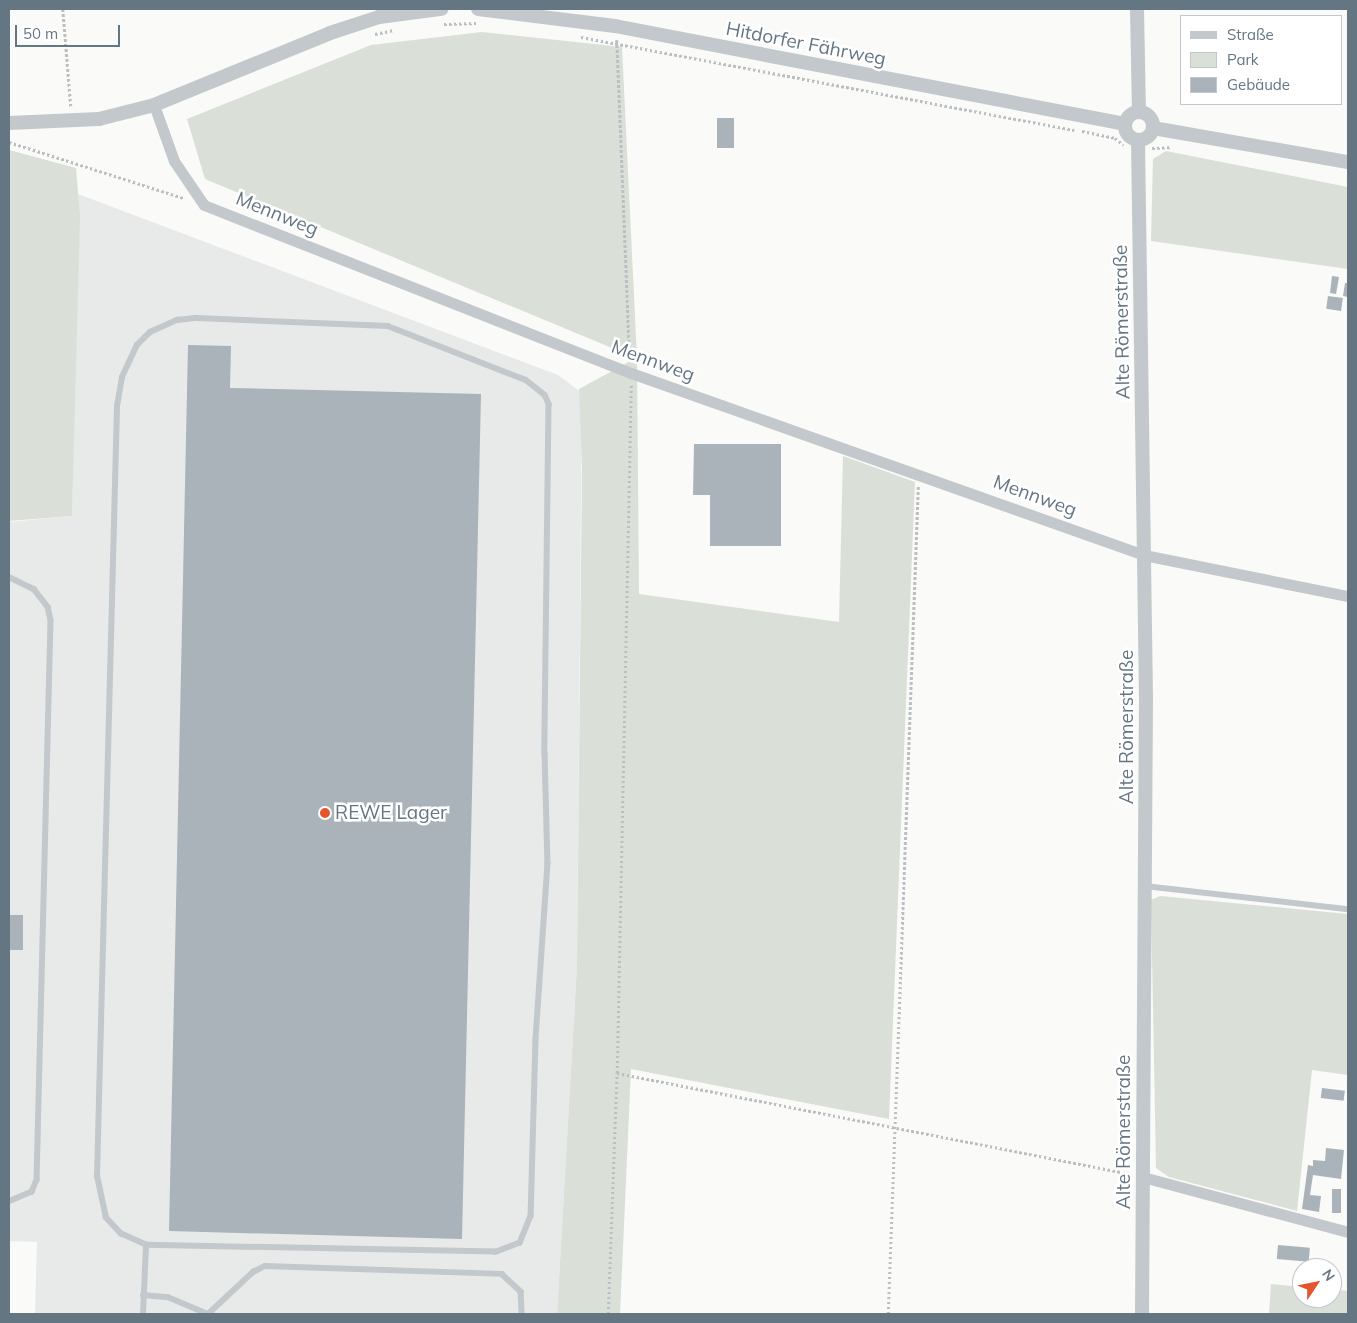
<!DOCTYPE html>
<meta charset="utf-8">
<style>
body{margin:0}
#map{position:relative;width:1357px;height:1323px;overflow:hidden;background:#fafaf8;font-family:Mulish,sans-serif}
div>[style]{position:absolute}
.built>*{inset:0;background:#e8e9e9}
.green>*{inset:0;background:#dadfd7}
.building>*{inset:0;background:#aab3b9;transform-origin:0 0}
.path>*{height:2.5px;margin-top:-1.25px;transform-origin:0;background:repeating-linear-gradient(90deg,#bbbfc2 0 2.5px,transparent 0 5px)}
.service>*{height:5.5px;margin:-2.75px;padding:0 2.75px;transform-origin:2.75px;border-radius:2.75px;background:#c3c8cc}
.minor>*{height:11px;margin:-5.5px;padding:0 5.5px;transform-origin:5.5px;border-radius:5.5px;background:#c3c8cc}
.tertiary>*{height:14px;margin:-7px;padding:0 7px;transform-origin:7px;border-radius:7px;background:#c3c8cc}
.tertiary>.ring{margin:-7px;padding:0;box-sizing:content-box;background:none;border:14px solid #c3c8cc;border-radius:50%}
.dots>*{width:14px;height:14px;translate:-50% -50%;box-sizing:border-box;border:2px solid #fff;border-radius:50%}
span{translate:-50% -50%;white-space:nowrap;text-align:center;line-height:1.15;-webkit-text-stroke:5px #fff;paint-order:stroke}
.street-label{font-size:19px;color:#657683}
.poi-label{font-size:19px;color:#657683}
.left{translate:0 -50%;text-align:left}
.frame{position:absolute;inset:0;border:10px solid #657683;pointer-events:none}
.legend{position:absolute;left:1180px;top:15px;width:162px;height:90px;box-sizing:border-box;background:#fff;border:1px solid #c1c8cd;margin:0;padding:6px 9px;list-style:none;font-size:15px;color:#657683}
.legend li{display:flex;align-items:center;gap:10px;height:25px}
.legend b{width:25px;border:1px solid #c1c8cd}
.north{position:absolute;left:1292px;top:1258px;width:50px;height:50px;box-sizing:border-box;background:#fff;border:1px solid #c1c8cd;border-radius:50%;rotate:56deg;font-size:14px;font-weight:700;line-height:20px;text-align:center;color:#657683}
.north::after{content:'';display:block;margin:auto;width:18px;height:22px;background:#e4572e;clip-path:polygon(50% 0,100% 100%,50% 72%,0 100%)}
.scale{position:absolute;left:15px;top:25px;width:105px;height:22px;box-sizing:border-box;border:2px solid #657683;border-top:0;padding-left:6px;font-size:15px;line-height:18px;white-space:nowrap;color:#657683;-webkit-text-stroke:4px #fff;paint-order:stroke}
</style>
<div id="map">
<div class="built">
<i style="clip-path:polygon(78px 194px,558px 375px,582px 393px,577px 966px,557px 1314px,35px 1314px,37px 1242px,9px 1241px,9px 522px,72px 516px)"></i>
</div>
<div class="green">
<i style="clip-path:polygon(482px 32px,622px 47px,637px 358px,639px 594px,839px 622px,843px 456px,915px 482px,889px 1119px,631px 1069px,620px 1314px,557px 1314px,577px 966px,582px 467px,579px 389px,636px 358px,205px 179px,187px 119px,371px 45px)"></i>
<i style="clip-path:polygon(9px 150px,76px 168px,80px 217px,72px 516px,9px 521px)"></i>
<i style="clip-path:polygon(1166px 151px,1348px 187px,1348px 269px,1151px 241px,1153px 159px)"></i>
<i style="clip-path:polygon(1160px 896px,1348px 914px,1348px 1075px,1312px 1070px,1297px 1211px,1169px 1177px,1156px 1168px,1151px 900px)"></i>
<i style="clip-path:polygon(1271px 1284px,1302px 1287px,1302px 1298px,1332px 1298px,1332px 1289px,1348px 1291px,1348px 1314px,1269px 1314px)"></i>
</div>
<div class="building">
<i style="left:717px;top:118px;width:17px;height:30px"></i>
<i style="clip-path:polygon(1332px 276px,1339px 277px,1336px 294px,1330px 293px)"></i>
<i style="clip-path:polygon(1345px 283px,1348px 283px,1348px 297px,1343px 296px)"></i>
<i style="left:1328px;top:296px;width:15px;height:13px;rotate:8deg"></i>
<i style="clip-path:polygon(188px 345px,231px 346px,230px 388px,481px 394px,462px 1239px,169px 1231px)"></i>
<i style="clip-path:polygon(694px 444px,781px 444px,781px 546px,710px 546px,710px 495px,693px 495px)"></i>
<i style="left:9px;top:915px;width:14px;height:35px"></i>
<i style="left:1322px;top:1088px;width:23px;height:10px;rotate:7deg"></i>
<i style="clip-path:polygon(1326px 1148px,1344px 1150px,1341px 1179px,1313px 1175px,1310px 1195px,1321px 1196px,1319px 1212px,1302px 1209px,1308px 1165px,1313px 1166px,1313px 1160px,1325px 1161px)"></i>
<i style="left:1332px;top:1189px;width:9px;height:24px"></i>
<i style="left:1278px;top:1245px;width:32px;height:14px;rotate:5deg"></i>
</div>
<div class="path">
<i style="left:63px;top:9px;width:98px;rotate:85.3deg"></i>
<i style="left:444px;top:24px;width:32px;rotate:-2deg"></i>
<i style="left:375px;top:34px;width:19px;rotate:-12deg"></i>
<i style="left:581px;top:37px;width:502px;rotate:10.68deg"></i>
<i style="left:617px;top:40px;width:319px;rotate:87.7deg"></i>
<i style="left:1082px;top:131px;width:34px;rotate:12deg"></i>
<i style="left:1115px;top:138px;width:11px;rotate:38deg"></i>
<i style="left:9px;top:142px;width:183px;rotate:17.8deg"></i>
<i style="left:1152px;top:148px;width:20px;rotate:-3deg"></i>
<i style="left:617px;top:1073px;width:524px;rotate:11.12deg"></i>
<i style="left:608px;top:1314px;width:241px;rotate:-87.9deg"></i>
<i style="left:617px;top:1073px;width:688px;rotate:-88.83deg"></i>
<i style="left:888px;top:1314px;width:829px;rotate:-87.92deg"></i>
</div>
<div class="service">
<i style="left:9px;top:577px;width:28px;rotate:26deg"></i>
<i style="left:34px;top:589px;width:23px;rotate:52deg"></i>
<i style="left:48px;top:607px;width:13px;rotate:77deg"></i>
<i style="left:51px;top:620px;width:560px;rotate:91.43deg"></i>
<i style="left:37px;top:1180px;width:13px;rotate:113deg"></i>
<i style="left:32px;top:1192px;width:25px;rotate:157deg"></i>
<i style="left:1145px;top:886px;width:204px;rotate:6.5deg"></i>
<i style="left:143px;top:1295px;width:25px;rotate:5deg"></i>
<i style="left:168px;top:1297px;width:43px;rotate:23deg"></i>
<i style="left:208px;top:1314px;width:62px;rotate:-43deg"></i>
<i style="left:253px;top:1272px;width:13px;rotate:-27deg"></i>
<i style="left:265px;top:1266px;width:237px;rotate:1.9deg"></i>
<i style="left:502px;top:1274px;width:26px;rotate:43deg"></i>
<i style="left:521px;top:1292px;width:22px;rotate:87deg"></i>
<i style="left:143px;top:1314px;width:69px;rotate:-87.5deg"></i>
<i style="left:146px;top:1245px;width:27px;rotate:-156deg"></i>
<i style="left:121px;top:1234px;width:22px;rotate:-133deg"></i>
<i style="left:106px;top:1218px;width:43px;rotate:-102.1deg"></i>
<i style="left:97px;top:1176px;width:770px;rotate:-88.51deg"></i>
<i style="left:117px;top:406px;width:29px;rotate:-80deg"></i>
<i style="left:122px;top:377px;width:35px;rotate:-65deg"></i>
<i style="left:137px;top:345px;width:18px;rotate:-45deg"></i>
<i style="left:150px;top:332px;width:30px;rotate:-24deg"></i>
<i style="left:177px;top:320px;width:20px;rotate:-6deg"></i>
<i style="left:197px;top:318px;width:191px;rotate:2.4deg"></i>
<i style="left:388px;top:326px;width:148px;rotate:21.4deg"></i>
<i style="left:526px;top:380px;width:24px;rotate:38deg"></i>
<i style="left:545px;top:395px;width:10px;rotate:66deg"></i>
<i style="left:549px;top:404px;width:348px;rotate:90.7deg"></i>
<i style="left:545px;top:752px;width:111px;rotate:88.5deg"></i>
<i style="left:548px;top:863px;width:177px;rotate:93.9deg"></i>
<i style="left:536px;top:1040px;width:176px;rotate:91.6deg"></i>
<i style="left:531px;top:1216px;width:29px;rotate:112deg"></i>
<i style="left:520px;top:1243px;width:26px;rotate:159deg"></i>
<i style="left:496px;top:1252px;width:350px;rotate:-178.9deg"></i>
</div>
<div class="minor">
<i style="left:154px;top:105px;width:59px;rotate:70.3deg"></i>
<i style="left:174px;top:161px;width:53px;rotate:55.7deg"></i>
<i style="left:204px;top:205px;width:459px;rotate:21.5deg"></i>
<i style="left:631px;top:373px;width:544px;rotate:19.53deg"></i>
<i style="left:1144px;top:555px;width:208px;rotate:11.4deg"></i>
<i style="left:1143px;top:1177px;width:212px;rotate:15deg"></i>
</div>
<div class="tertiary">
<i style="left:478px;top:9px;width:138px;rotate:7.1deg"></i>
<i style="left:615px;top:26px;width:519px;rotate:10.88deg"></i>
<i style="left:1137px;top:9px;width:102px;rotate:88.9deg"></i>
<i class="ring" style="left:1125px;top:112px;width:14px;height:14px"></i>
<i style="left:9px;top:123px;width:90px;rotate:-2.5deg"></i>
<i style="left:99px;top:119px;width:57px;rotate:-14.3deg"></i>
<i style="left:154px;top:105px;width:190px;rotate:-22.2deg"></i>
<i style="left:330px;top:33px;width:52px;rotate:-18.1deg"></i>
<i style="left:379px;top:17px;width:63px;rotate:-7.4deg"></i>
<i style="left:1153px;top:128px;width:198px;rotate:9.9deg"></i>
<i style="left:1138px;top:140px;width:556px;rotate:89.18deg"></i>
<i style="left:1146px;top:696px;width:618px;rotate:90.37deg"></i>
</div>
<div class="dots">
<i style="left:325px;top:813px;background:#e4572e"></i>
</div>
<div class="street-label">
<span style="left:806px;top:44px;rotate:11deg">Hitdorfer Fährweg</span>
<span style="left:277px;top:214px;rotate:22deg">Mennweg</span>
<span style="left:1122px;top:322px;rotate:-91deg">Alte Römerstraße</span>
<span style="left:653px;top:361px;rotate:20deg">Mennweg</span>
<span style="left:1035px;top:496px;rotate:20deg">Mennweg</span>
<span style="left:1127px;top:727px;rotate:-90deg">Alte Römerstraße</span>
<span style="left:1124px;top:1132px;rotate:-90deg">Alte Römerstraße</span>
</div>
<div class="poi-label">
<span class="left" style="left:335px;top:813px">REWE Lager</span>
</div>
<div class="frame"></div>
<ul class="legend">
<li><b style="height:6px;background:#c3c8cc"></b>Straße</li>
<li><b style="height:14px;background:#dadfd7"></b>Park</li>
<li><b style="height:14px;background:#aab3b9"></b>Gebäude</li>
</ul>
<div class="north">N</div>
<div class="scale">50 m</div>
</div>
